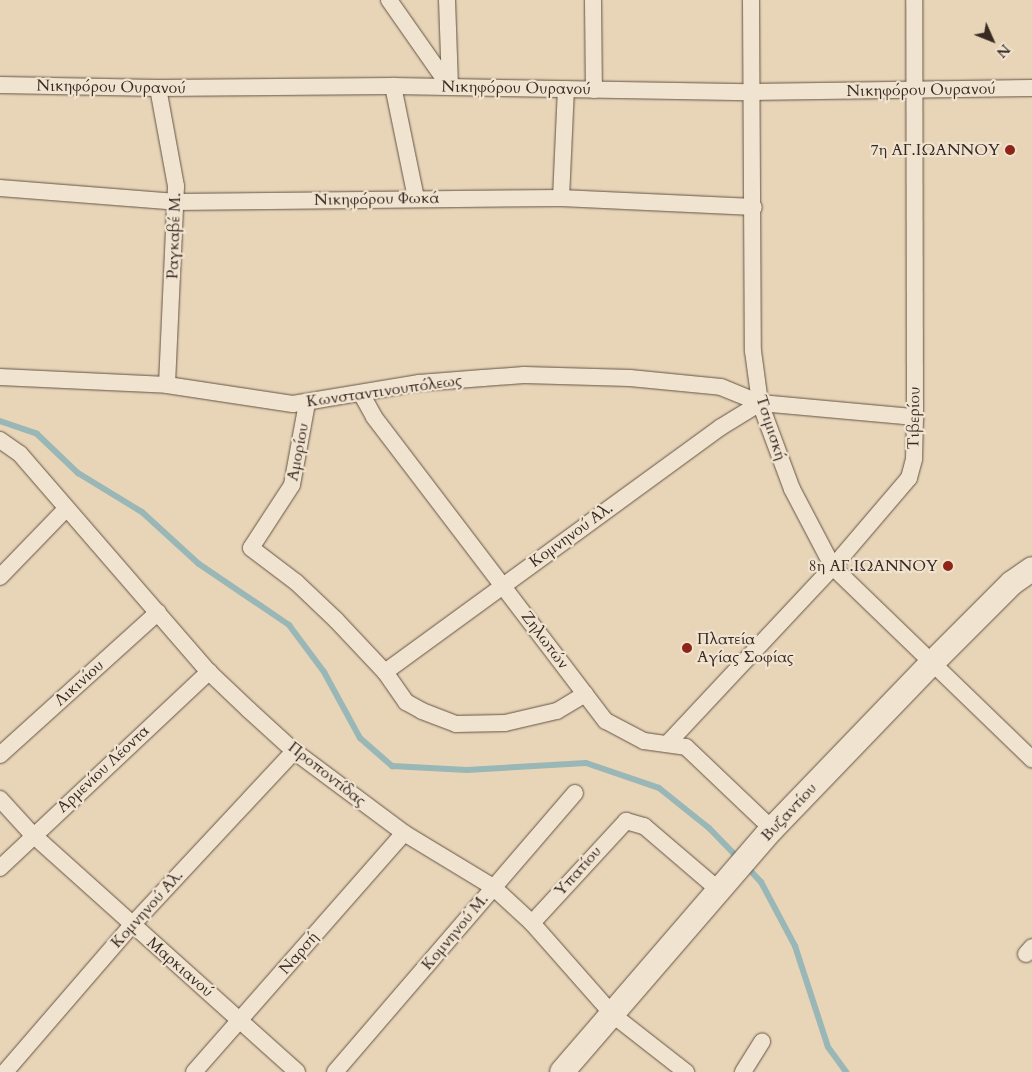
<!DOCTYPE html>
<meta charset="utf-8">
<style>
body{margin:0}
#map{position:relative;width:1032px;height:1072px;overflow:hidden;background:#e8d4b6;font-family:Cardo,serif}
div>[style]{position:absolute}
.stream>*{height:6px;margin:-3px;padding:0 3px;transform-origin:3px;border-radius:3px;background:#99b7b6}
.roads{filter:drop-shadow(0 0 1px #645448) drop-shadow(0 0 1px #645448)}
.street>*{height:16px;margin:-8px;padding:0 8px;transform-origin:8px;border-radius:8px;background:#f0e3d0}
.secondary>*{height:24px;margin:-12px;padding:0 12px;transform-origin:12px;border-radius:12px;background:#f0e3d0}
.dots>*{width:14px;height:14px;translate:-50% -50%;box-sizing:border-box;border:2px solid #f0e3d0;border-radius:50%}
span{translate:-50% -50%;white-space:nowrap;text-align:center;line-height:1.15;-webkit-text-stroke:4.5px #f0e3d0;paint-order:stroke}
.street-label{font-size:16px;color:#382a23}
.poi-label{font-size:16px;color:#382a23}
.right{translate:-100% -50%;text-align:right}
.left{translate:0 -50%;text-align:left}
.north{position:absolute;left:967px;top:15px;width:50px;height:50px;-webkit-text-stroke:4px #f0e3d0;paint-order:stroke;rotate:134deg;font-size:14px;font-weight:700;line-height:20px;text-align:center;color:#382a23}
.north::after{content:'';display:block;margin:auto;width:18px;height:22px;background:#382a23;clip-path:polygon(50% 0,100% 100%,50% 72%,0 100%)}
</style>
<div id="map">
<div class="stream">
<i style="left:0;top:421px;width:39px;rotate:19deg"></i>
<i style="left:37px;top:434px;width:57px;rotate:43.6deg"></i>
<i style="left:78px;top:473px;width:75px;rotate:31.4deg"></i>
<i style="left:142px;top:512px;width:77px;rotate:42.4deg"></i>
<i style="left:199px;top:564px;width:109px;rotate:34.1deg"></i>
<i style="left:289px;top:625px;width:59px;rotate:53.3deg"></i>
<i style="left:324px;top:672px;width:75px;rotate:61.4deg"></i>
<i style="left:360px;top:738px;width:43px;rotate:41.2deg"></i>
<i style="left:392px;top:766px;width:75px;rotate:3.1deg"></i>
<i style="left:467px;top:770px;width:119px;rotate:-3.4deg"></i>
<i style="left:586px;top:763px;width:77px;rotate:18.9deg"></i>
<i style="left:659px;top:788px;width:64px;rotate:38.7deg"></i>
<i style="left:709px;top:828px;width:43px;rotate:45.9deg"></i>
<i style="left:746px;top:866px;width:22px;rotate:47deg"></i>
<i style="left:761px;top:882px;width:72px;rotate:62deg"></i>
<i style="left:795px;top:946px;width:106px;rotate:71.9deg"></i>
<i style="left:828px;top:1047px;width:31px;rotate:54deg"></i>
</div>
<div class="roads">
<div class="street">
<i style="left:389px;top:0;width:106px;rotate:55deg"></i>
<i style="left:447px;top:0;width:87px;rotate:88deg"></i>
<i style="left:593px;top:0;width:90px;rotate:89.4deg"></i>
<i style="left:751px;top:0;width:351px;rotate:89.7deg"></i>
<i style="left:753px;top:351px;width:52px;rotate:82.3deg"></i>
<i style="left:760px;top:403px;width:92px;rotate:69.6deg"></i>
<i style="left:792px;top:489px;width:88px;rotate:62.3deg"></i>
<i style="left:833px;top:567px;width:277px;rotate:44deg"></i>
<i style="left:0;top:85px;width:158px;rotate:1.1deg"></i>
<i style="left:158px;top:88px;width:235px;rotate:-0.5deg"></i>
<i style="left:393px;top:86px;width:357px;rotate:1deg"></i>
<i style="left:750px;top:92px;width:282px;rotate:-0.8deg"></i>
<i style="left:393px;top:86px;width:114px;rotate:78.4deg"></i>
<i style="left:158px;top:88px;width:100px;rotate:79.6deg"></i>
<i style="left:176px;top:186px;width:199px;rotate:92.6deg"></i>
<i style="left:0;top:188px;width:177px;rotate:4.5deg"></i>
<i style="left:176px;top:202px;width:385px;rotate:-0.6deg"></i>
<i style="left:561px;top:198px;width:193px;rotate:2.7deg"></i>
<i style="left:561px;top:198px;width:109px;rotate:-87.4deg"></i>
<i style="left:0;top:377px;width:167px;rotate:2.7deg"></i>
<i style="left:167px;top:385px;width:127px;rotate:8.6deg"></i>
<i style="left:293px;top:404px;width:128px;rotate:-9.5deg"></i>
<i style="left:419px;top:383px;width:64px;rotate:-4.5deg"></i>
<i style="left:483px;top:378px;width:41px;rotate:-4.2deg"></i>
<i style="left:524px;top:375px;width:106px;rotate:1.6deg"></i>
<i style="left:630px;top:378px;width:91px;rotate:5.6deg"></i>
<i style="left:721px;top:387px;width:42px;rotate:22.3deg"></i>
<i style="left:760px;top:403px;width:156px;rotate:5.2deg"></i>
<i style="left:362px;top:395px;width:25px;rotate:61deg"></i>
<i style="left:374px;top:417px;width:382px;rotate:52.7deg"></i>
<i style="left:606px;top:721px;width:43px;rotate:27.8deg"></i>
<i style="left:644px;top:741px;width:42px;rotate:8.1deg"></i>
<i style="left:686px;top:747px;width:119px;rotate:43.6deg"></i>
<i style="left:307px;top:403px;width:83px;rotate:100.4deg"></i>
<i style="left:292px;top:485px;width:75px;rotate:123.1deg"></i>
<i style="left:251px;top:548px;width:56px;rotate:37.1deg"></i>
<i style="left:296px;top:582px;width:55px;rotate:43.5deg"></i>
<i style="left:336px;top:620px;width:71px;rotate:46.7deg"></i>
<i style="left:385px;top:672px;width:37px;rotate:55deg"></i>
<i style="left:406px;top:702px;width:18px;rotate:29deg"></i>
<i style="left:422px;top:711px;width:36px;rotate:21deg"></i>
<i style="left:456px;top:724px;width:49px;rotate:-1.2deg"></i>
<i style="left:505px;top:723px;width:53px;rotate:-13deg"></i>
<i style="left:557px;top:711px;width:33px;rotate:-31deg"></i>
<i style="left:0;top:440px;width:24px;rotate:35deg"></i>
<i style="left:20px;top:454px;width:289px;rotate:49.1deg"></i>
<i style="left:209px;top:672px;width:55px;rotate:43.5deg"></i>
<i style="left:249px;top:710px;width:61px;rotate:42.3deg"></i>
<i style="left:294px;top:751px;width:137px;rotate:36.7deg"></i>
<i style="left:404px;top:833px;width:104px;rotate:31.2deg"></i>
<i style="left:493px;top:887px;width:53px;rotate:42.7deg"></i>
<i style="left:532px;top:923px;width:123px;rotate:48.6deg"></i>
<i style="left:613px;top:1015px;width:93px;rotate:38deg"></i>
<i style="left:0;top:577px;width:95px;rotate:-45.9deg"></i>
<i style="left:385px;top:672px;width:416px;rotate:-36.1deg"></i>
<i style="left:721px;top:427px;width:46px;rotate:-31.6deg"></i>
<i style="left:669px;top:742px;width:240px;rotate:-46.9deg"></i>
<i style="left:833px;top:567px;width:117px;rotate:-49.5deg"></i>
<i style="left:909px;top:478px;width:20px;rotate:-75deg"></i>
<i style="left:914px;top:459px;width:42px;rotate:-88.6deg"></i>
<i style="left:915px;top:417px;width:417px;rotate:-90.1deg"></i>
<i style="left:0;top:755px;width:213px;rotate:-42.1deg"></i>
<i style="left:0;top:799px;width:47px;rotate:47.6deg"></i>
<i style="left:32px;top:834px;width:356px;rotate:41.9deg"></i>
<i style="left:0;top:868px;width:287px;rotate:-43.2deg"></i>
<i style="left:532px;top:923px;width:139px;rotate:-47.3deg"></i>
<i style="left:626px;top:821px;width:19px;rotate:16deg"></i>
<i style="left:644px;top:826px;width:99px;rotate:40.5deg"></i>
<i style="left:1026px;top:954px;width:9px;rotate:-49deg"></i>
<i style="left:5px;top:1072px;width:194px;rotate:-49.2deg"></i>
<i style="left:132px;top:925px;width:238px;rotate:-47deg"></i>
<i style="left:194px;top:1072px;width:318px;rotate:-48.7deg"></i>
<i style="left:335px;top:1072px;width:368px;rotate:-49.3deg"></i>
<i style="left:743px;top:1072px;width:36px;rotate:-58deg"></i>
</div>
<div class="secondary">
<i style="left:562px;top:1072px;width:321px;rotate:-49.2deg"></i>
<i style="left:772px;top:829px;width:231px;rotate:-46.1deg"></i>
<i style="left:932px;top:663px;width:113px;rotate:-45deg"></i>
<i style="left:1012px;top:583px;width:24px;rotate:-35deg"></i>
</div>
</div>
<div class="dots">
<i style="left:1010px;top:150px;background:#8f2418"></i>
<i style="left:948px;top:566px;background:#8f2418"></i>
<i style="left:687px;top:648px;background:#8f2418"></i>
</div>
<div class="street-label">
<span style="left:111px;top:87px;rotate:1deg">Νικηφόρου Ουρανού</span>
<span style="left:516px;top:88px;rotate:1deg">Νικηφόρου Ουρανού</span>
<span style="left:921px;top:90px;rotate:-1deg">Νικηφόρου Ουρανού</span>
<span style="left:377px;top:199px;rotate:-1deg">Νικηφόρου Φωκά</span>
<span style="left:174px;top:236px;rotate:-88deg">Ραγκαβέ Μ.</span>
<span style="left:384px;top:391px;rotate:-8deg">Κωνσταντινουπόλεως</span>
<span style="left:914px;top:418px;rotate:-89deg">Τιβερίου</span>
<span style="left:771px;top:428px;rotate:72deg">Τσιμισκή</span>
<span style="left:298px;top:452px;rotate:-79deg">Αμορίου</span>
<span style="left:571px;top:535px;rotate:-36deg">Κομνηνού Αλ.</span>
<span style="left:545px;top:640px;rotate:53deg">Ζηλωτών</span>
<span style="left:79px;top:683px;rotate:-42deg">Λικινίου</span>
<span style="left:103px;top:769px;rotate:-43deg">Αρμενίου Λέοντα</span>
<span style="left:327px;top:774px;rotate:38deg">Προποντίδας</span>
<span style="left:789px;top:812px;rotate:-47deg">Βυζαντίου</span>
<span style="left:578px;top:871px;rotate:-48deg">Υπατίου</span>
<span style="left:147px;top:909px;rotate:-48deg">Κομνηνού Αλ.</span>
<span style="left:455px;top:932px;rotate:-50deg">Κομνηνού Μ.</span>
<span style="left:299px;top:953px;rotate:-49deg">Ναρσή</span>
<span style="left:180px;top:967px;rotate:41deg">Μαρκιανού</span>
</div>
<div class="poi-label">
<span class="right" style="left:1000px;top:150px">7η ΑΓ.ΙΩΑΝΝΟΥ</span>
<span class="right" style="left:938px;top:566px">8η ΑΓ.ΙΩΑΝΝΟΥ</span>
<span class="left" style="left:697px;top:648px">Πλατεία<br>Αγίας Σοφίας</span>
</div>
<div class="north">N</div>
</div>
